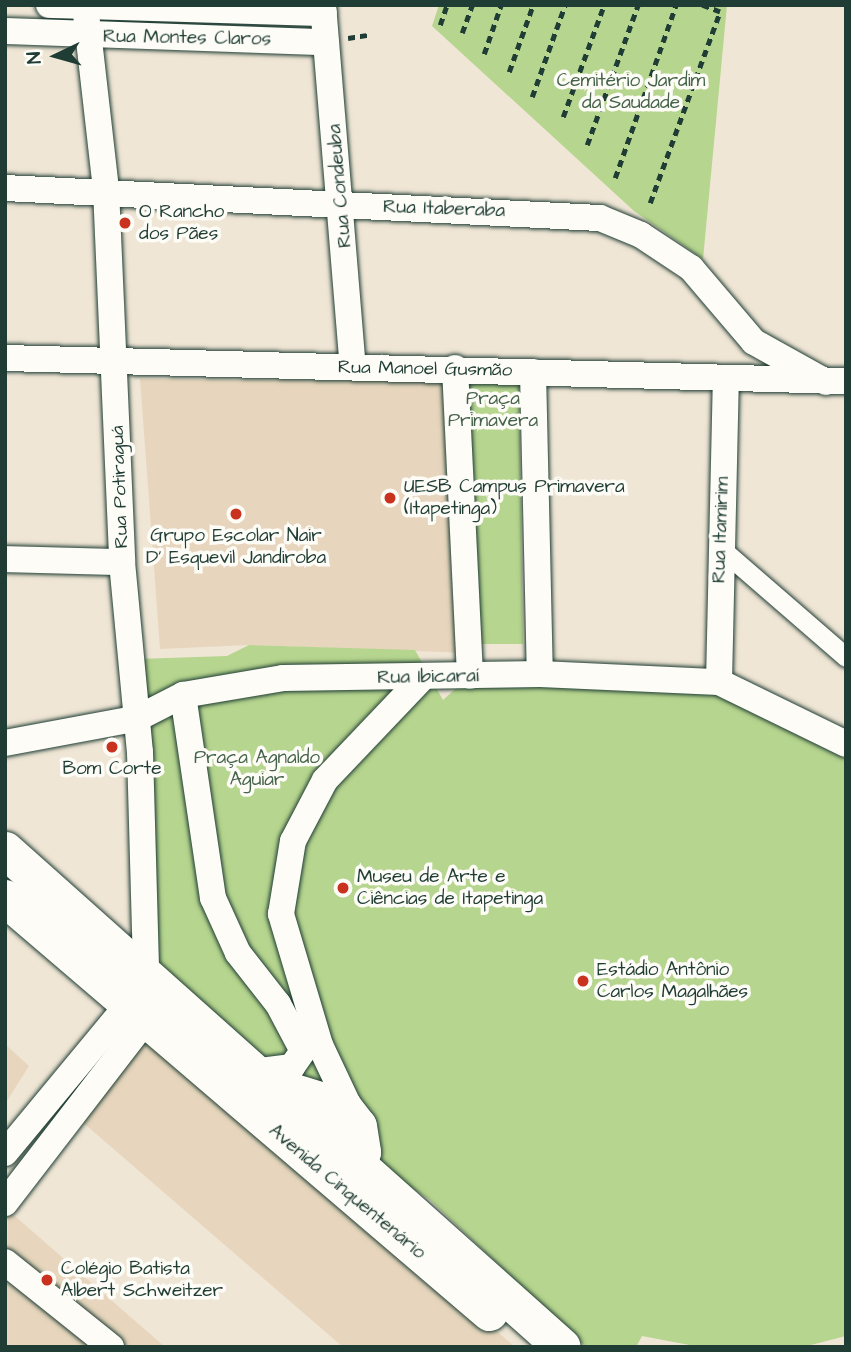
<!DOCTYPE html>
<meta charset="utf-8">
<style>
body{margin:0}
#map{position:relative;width:851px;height:1352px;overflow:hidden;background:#f0e6d5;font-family:"Architects Daughter",sans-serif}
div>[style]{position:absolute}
.built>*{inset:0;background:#e7d6bd}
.green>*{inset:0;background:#b6d58e}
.path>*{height:4.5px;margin-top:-2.25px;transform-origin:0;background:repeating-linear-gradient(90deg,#1f3d34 0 7px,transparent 0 12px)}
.roads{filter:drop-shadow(0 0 2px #1f3d34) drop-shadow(0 0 2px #1f3d34)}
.pedestrian>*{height:19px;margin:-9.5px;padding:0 9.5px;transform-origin:9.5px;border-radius:9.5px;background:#fdfcf7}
.minor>*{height:26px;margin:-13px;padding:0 13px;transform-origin:13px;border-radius:13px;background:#fdfcf7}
.secondary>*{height:37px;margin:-18.5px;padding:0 18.5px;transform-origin:18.5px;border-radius:18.5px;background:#fdfcf7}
.dots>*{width:19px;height:19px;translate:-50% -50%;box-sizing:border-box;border:4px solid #fdfcf7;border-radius:50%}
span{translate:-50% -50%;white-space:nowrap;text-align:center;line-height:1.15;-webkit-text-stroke:7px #fdfcf7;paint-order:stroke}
.street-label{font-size:19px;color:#1f3d34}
.park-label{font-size:19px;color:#45634a}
.poi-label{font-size:19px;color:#1f3d34}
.left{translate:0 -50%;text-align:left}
.frame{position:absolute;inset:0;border:7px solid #1f3d34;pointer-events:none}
.north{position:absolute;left:21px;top:21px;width:70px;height:70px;-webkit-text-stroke:5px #fdfcf7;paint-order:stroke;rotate:265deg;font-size:19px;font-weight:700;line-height:28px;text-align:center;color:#1f3d34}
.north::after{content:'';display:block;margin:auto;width:24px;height:32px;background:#1f3d34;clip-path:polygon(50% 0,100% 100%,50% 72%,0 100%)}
</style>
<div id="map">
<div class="built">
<i style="clip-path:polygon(140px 379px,450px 382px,469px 653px,249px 645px,160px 649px)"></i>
<i style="clip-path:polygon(153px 1031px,515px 1347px,343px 1347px,80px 1120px)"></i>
<i style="clip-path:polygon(5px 1044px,29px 1066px,5px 1104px)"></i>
<i style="clip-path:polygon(8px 1210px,165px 1347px,5px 1347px)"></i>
</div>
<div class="green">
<i style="clip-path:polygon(439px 5px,727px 5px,703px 259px,634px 211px,432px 26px)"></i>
<i style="clip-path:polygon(519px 380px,523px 644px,481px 644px,465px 383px)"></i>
<i style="clip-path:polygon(249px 645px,415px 650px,443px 700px,470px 676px,719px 682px,846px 746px,846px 1336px,803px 1347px,700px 1347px,642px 1336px,636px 1347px,586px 1347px,430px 1200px,321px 1128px,148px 956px,137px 659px,227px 656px)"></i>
</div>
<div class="path">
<i style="left:440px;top:25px;width:21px;rotate:-71deg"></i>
<i style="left:462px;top:33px;width:30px;rotate:-70deg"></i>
<i style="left:348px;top:38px;width:20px;rotate:-9deg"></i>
<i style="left:484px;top:54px;width:52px;rotate:-70.9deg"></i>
<i style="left:509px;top:72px;width:71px;rotate:-70.3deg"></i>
<i style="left:532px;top:97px;width:98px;rotate:-70.3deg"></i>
<i style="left:563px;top:117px;width:119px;rotate:-69.9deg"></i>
<i style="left:587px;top:145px;width:149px;rotate:-70deg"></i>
<i style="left:615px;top:178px;width:183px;rotate:-70.6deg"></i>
<i style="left:650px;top:203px;width:203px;rotate:-69.9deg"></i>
<i style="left:720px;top:12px;width:19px;rotate:-159deg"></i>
</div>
<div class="roads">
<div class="pedestrian">
<i style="left:719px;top:547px;width:168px;rotate:40.9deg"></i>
</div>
<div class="minor">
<i style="left:49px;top:5px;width:275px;rotate:1.7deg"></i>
<i style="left:85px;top:5px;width:185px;rotate:83.5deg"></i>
<i style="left:106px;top:189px;width:373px;rotate:87.5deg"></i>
<i style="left:122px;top:562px;width:191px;rotate:84.6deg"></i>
<i style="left:140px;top:752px;width:218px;rotate:88.4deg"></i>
<i style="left:323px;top:5px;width:363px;rotate:85.3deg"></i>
<i style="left:5px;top:31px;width:321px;rotate:2deg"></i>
<i style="left:5px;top:188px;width:596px;rotate:2.89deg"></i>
<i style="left:600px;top:218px;width:44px;rotate:22.5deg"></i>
<i style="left:641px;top:235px;width:60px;rotate:33.4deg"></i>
<i style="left:691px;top:268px;width:97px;rotate:49.6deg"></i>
<i style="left:754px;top:342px;width:82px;rotate:29.1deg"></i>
<i style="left:5px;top:358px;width:841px;rotate:1.57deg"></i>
<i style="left:455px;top:368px;width:308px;rotate:87.2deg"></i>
<i style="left:533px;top:372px;width:302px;rotate:88.7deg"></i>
<i style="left:5px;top:559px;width:117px;rotate:1.5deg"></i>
<i style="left:719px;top:682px;width:304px;rotate:-88.7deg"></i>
<i style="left:183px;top:695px;width:205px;rotate:81.6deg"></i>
<i style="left:213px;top:898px;width:60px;rotate:65.6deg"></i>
<i style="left:238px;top:953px;width:65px;rotate:51.9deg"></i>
<i style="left:278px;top:1004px;width:53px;rotate:62deg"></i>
<i style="left:303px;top:1051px;width:19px;rotate:125deg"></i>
<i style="left:292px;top:1067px;width:32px;rotate:173deg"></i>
<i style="left:5px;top:743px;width:135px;rotate:-10.6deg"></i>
<i style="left:138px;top:718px;width:51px;rotate:-27.1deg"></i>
<i style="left:183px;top:695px;width:101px;rotate:-9.6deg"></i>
<i style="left:283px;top:678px;width:257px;rotate:-0.9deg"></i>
<i style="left:540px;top:674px;width:179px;rotate:2.6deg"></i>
<i style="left:719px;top:682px;width:141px;rotate:26deg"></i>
<i style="left:354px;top:1117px;width:80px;rotate:-115.3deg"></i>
<i style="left:320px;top:1045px;width:137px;rotate:-106.6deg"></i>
<i style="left:281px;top:914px;width:74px;rotate:-80.7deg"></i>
<i style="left:293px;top:841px;width:69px;rotate:-62.3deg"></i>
<i style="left:325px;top:780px;width:142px;rotate:-46.4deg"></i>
<i style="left:5px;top:1153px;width:196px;rotate:-50.4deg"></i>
<i style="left:5px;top:1203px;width:235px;rotate:-52.4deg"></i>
<i style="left:5px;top:1262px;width:136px;rotate:38.7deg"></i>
</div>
<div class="secondary">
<i style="left:5px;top:850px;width:746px;rotate:41.74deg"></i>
<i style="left:5px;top:898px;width:637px;rotate:40.54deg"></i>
<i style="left:284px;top:1089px;width:62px;rotate:17deg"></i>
<i style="left:343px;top:1107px;width:24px;rotate:52deg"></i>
<i style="left:358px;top:1126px;width:26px;rotate:81deg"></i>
<i style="left:362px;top:1152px;width:21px;rotate:139deg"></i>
</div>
</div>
<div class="dots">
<i style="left:125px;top:223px;background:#c8321e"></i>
<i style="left:390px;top:498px;background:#c8321e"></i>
<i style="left:236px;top:514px;background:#c8321e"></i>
<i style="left:112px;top:747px;background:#c8321e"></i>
<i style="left:343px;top:888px;background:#c8321e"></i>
<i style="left:583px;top:981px;background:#c8321e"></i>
<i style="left:47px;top:1280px;background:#c8321e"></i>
</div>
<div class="street-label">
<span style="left:187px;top:38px;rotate:1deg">Rua Montes Claros</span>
<span style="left:340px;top:186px;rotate:-95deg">Rua Condeuba</span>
<span style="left:444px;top:209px;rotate:2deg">Rua Itaberaba</span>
<span style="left:425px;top:369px;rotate:1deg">Rua Manoel Gusmão</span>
<span style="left:120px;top:487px;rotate:-92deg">Rua Potiraguá</span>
<span style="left:721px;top:530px;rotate:-88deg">Rua Itamirim</span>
<span style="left:428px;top:677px;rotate:-1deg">Rua Ibicaraí</span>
<span style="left:347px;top:1192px;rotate:40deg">Avenida Cinquentenário</span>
</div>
<div class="park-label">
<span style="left:631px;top:92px">Cemitério Jardim<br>da Saudade</span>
<span style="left:493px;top:410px">Praça<br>Primavera</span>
<span style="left:257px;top:769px">Praça Agnaldo<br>Aguiar</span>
</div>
<div class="poi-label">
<span class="left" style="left:139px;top:223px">O Rancho<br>dos Pães</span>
<span class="left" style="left:404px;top:498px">UESB Campus Primavera<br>(Itapetinga)</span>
<span style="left:236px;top:547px">Grupo Escolar Nair<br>D' Esquevil Jandiroba</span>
<span style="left:112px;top:769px">Bom Corte</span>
<span class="left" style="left:357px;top:888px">Museu de Arte e<br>Ciências de Itapetinga</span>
<span class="left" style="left:597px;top:981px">Estádio Antônio<br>Carlos Magalhães</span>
<span class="left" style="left:61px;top:1280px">Colégio Batista<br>Albert Schweitzer</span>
</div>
<div class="frame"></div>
<div class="north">N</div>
</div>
